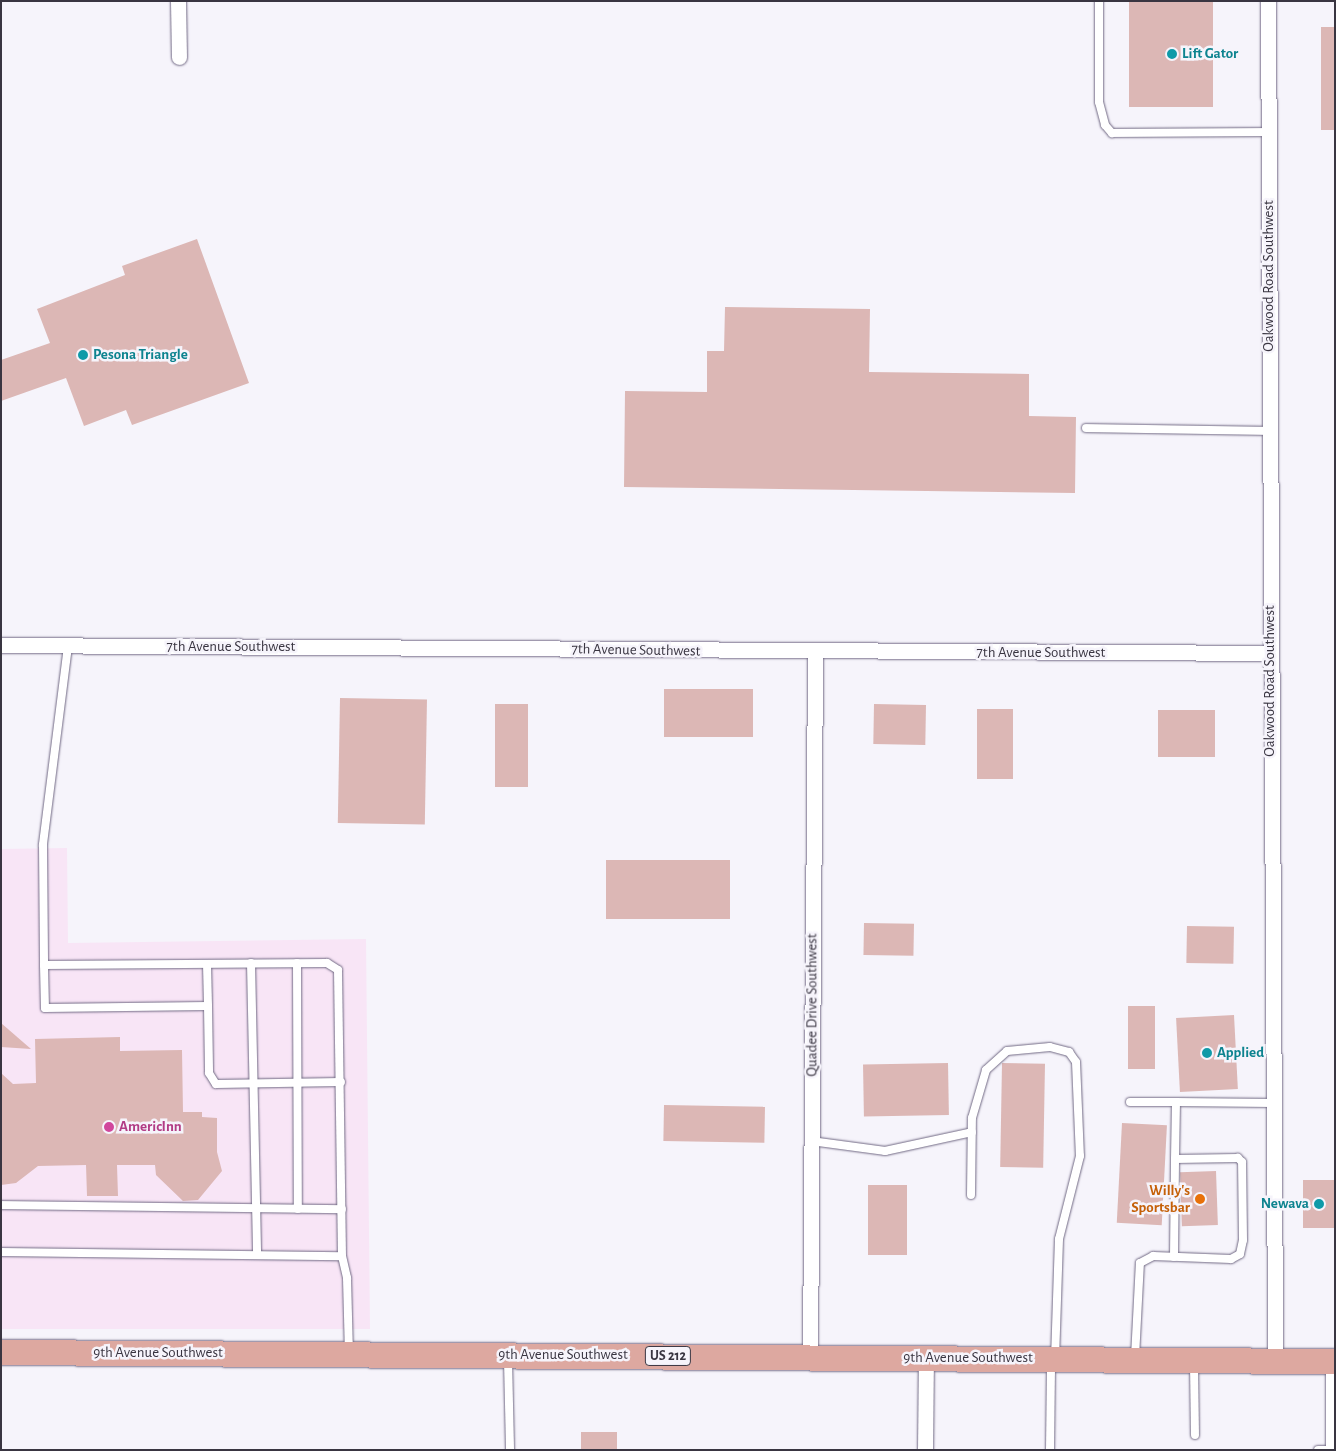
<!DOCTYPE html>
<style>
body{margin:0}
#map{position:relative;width:1336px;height:1451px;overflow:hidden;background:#f6f4fb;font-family:"Alegreya Sans",sans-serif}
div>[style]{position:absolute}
.commercial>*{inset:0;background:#f8e5f6}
.building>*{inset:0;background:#dcb7b5;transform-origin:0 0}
.roads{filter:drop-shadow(0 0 1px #716984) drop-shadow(0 0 1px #716984)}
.service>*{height:8px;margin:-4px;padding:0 4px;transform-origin:4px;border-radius:4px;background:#fff}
.minor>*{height:15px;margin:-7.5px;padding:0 7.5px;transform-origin:7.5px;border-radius:7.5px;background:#fff}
.primary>*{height:25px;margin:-12.5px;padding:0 12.5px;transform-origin:12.5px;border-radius:12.5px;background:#dda8a0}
.dots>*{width:14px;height:14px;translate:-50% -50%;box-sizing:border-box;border:2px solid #f6f4fb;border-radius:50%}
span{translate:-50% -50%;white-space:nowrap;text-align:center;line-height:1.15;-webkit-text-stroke:5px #f6f4fb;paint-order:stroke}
.shield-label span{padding:1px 4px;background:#f6f4fb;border:1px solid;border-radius:4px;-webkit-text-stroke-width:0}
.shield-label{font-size:14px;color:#393541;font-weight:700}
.culture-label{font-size:15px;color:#0d838f;font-weight:700}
.left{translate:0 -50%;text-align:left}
.right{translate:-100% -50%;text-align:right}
.street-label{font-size:15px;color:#393541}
.hotel-label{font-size:15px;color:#b23c85;font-weight:700}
.food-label{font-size:15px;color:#c56008;font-weight:700}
.frame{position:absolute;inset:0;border:2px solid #393541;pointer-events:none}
</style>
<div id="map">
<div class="commercial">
<i style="clip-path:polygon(67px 848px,68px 943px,366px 939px,370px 1329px,1px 1329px,1px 849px)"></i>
</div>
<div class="building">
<i style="left:1129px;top:1px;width:84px;height:106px"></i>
<i style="left:1321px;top:27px;width:14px;height:103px"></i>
<i style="clip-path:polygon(197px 239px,249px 383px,132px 425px,126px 410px,84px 426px,66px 378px,1px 401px,1px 360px,50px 343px,37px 309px,125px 275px,122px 266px)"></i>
<i style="clip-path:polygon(725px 307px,870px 309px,869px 372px,1029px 374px,1029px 416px,1076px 417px,1075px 493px,624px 487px,625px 391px,707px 392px,707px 351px,724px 351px)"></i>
<i style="left:664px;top:689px;width:89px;height:48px"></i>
<i style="left:340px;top:698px;width:87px;height:125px;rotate:1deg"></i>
<i style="left:495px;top:704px;width:33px;height:83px"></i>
<i style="left:874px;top:704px;width:52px;height:40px;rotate:1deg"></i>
<i style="left:977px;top:709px;width:36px;height:70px"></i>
<i style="left:1158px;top:710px;width:57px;height:47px"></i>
<i style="left:730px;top:860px;width:59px;height:124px;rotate:90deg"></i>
<i style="left:864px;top:923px;width:50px;height:32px;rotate:1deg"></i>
<i style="left:1187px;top:926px;width:47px;height:37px;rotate:1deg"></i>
<i style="left:1128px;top:1006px;width:27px;height:63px"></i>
<i style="left:1234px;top:1015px;width:74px;height:58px;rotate:87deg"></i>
<i style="clip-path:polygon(1px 1023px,31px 1049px,1px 1047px)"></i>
<i style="clip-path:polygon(120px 1037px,120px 1051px,182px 1050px,183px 1112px,202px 1112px,202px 1117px,217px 1118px,217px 1152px,222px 1171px,198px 1200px,183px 1201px,156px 1175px,155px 1165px,117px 1165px,118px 1196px,87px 1196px,86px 1165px,38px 1166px,16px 1183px,1px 1185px,1px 1073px,13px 1084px,36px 1083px,35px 1039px)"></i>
<i style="left:948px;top:1063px;width:52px;height:85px;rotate:89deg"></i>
<i style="left:1002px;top:1063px;width:43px;height:104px;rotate:1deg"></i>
<i style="left:664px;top:1105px;width:101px;height:36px;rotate:1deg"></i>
<i style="left:1122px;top:1123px;width:45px;height:100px;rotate:3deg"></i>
<i style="left:1216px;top:1171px;width:54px;height:36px;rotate:88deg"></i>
<i style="left:1303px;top:1180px;width:32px;height:48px"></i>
<i style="left:868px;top:1185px;width:39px;height:70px"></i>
<i style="left:581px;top:1432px;width:36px;height:18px"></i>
</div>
<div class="roads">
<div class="service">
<i style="left:1099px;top:1px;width:101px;rotate:90deg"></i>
<i style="left:1099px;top:102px;width:24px;rotate:75deg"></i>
<i style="left:1105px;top:125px;width:11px;rotate:49deg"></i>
<i style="left:1112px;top:133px;width:156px;rotate:-0.4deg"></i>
<i style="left:1086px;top:428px;width:183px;rotate:0.9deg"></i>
<i style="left:68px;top:646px;width:201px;rotate:97.2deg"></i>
<i style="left:43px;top:845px;width:120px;rotate:89.5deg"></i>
<i style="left:44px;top:965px;width:283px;rotate:-0.4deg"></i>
<i style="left:327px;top:963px;width:13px;rotate:32deg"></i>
<i style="left:338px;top:970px;width:286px;rotate:89.2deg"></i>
<i style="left:251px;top:963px;width:292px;rotate:88.8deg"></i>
<i style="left:297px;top:963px;width:246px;rotate:89.8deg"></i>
<i style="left:207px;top:964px;width:42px;rotate:88.6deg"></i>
<i style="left:44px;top:965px;width:43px;rotate:88.7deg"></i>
<i style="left:45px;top:1008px;width:163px;rotate:-0.7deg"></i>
<i style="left:208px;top:1006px;width:67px;rotate:89.1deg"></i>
<i style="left:209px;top:1073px;width:13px;rotate:58deg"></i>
<i style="left:216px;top:1084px;width:125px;rotate:-0.9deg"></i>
<i style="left:1130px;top:1102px;width:46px"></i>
<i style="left:811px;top:1141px;width:75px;rotate:7.7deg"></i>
<i style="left:885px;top:1151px;width:89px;rotate:-12.3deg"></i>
<i style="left:971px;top:1195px;width:77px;rotate:-89.3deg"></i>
<i style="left:972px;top:1118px;width:50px;rotate:-73.7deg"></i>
<i style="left:986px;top:1070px;width:28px;rotate:-42deg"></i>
<i style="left:1007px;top:1051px;width:43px;rotate:-5.3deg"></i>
<i style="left:1050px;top:1047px;width:20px;rotate:15deg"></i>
<i style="left:1069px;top:1052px;width:12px;rotate:55deg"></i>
<i style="left:1076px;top:1062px;width:94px;rotate:87.6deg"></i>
<i style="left:1080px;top:1156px;width:86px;rotate:104.2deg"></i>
<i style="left:1059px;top:1239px;width:118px;rotate:91.9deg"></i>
<i style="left:1px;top:1205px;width:341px;rotate:0.7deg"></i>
<i style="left:1px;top:1252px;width:341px;rotate:0.7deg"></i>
<i style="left:342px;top:1256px;width:23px;rotate:77deg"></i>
<i style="left:347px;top:1278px;width:74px;rotate:88.5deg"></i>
<i style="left:1174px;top:1257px;width:98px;rotate:-89.4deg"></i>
<i style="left:1135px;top:1357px;width:94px;rotate:-87deg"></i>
<i style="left:1140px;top:1263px;width:15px;rotate:-28deg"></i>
<i style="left:1153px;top:1256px;width:78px;rotate:2.2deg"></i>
<i style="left:1231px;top:1259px;width:10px;rotate:-29deg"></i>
<i style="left:1240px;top:1254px;width:14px;rotate:-78deg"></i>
<i style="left:1243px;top:1240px;width:78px;rotate:-90.7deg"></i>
<i style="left:1242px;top:1162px;width:6px;rotate:-135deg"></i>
<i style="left:1238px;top:1158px;width:63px;rotate:179.1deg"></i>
<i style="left:1175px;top:1159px;width:57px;rotate:-89deg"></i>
<i style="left:1176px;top:1102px;width:97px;rotate:0.6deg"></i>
<i style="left:508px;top:1360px;width:90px;rotate:88.7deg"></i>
<i style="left:1194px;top:1364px;width:71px;rotate:89.2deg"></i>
<i style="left:1050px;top:1450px;width:87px;rotate:-89.3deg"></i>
<i style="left:1318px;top:1450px;width:15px"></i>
</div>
<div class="minor">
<i style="left:178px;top:1px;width:56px;rotate:89deg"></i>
<i style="left:1268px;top:1px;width:1359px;rotate:89.7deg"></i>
<i style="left:1px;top:645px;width:1269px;rotate:0.36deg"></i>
<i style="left:810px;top:1357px;width:705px;rotate:-89.59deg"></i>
<i style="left:925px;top:1450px;width:92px;rotate:-89.4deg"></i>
<i style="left:1333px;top:1450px;width:89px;rotate:-90deg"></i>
</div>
<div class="primary">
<i style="left:1px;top:1352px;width:1334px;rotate:0.39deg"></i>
</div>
</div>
<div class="dots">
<i style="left:1172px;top:54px;background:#0f9aa8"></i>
<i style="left:83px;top:355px;background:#0f9aa8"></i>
<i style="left:1207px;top:1053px;background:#0f9aa8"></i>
<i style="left:109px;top:1127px;background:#d1479c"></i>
<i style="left:1200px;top:1199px;background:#e8710a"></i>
<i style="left:1319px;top:1204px;background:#0f9aa8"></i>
</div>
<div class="shield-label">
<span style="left:668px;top:1356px">US 212</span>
</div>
<div class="culture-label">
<span class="left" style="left:1182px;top:54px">Lift Gator</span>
<span class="left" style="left:93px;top:355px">Pesona Triangle</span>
<span class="left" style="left:1217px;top:1053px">Applied</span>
<span class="right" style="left:1309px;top:1204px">Newava</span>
</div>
<div class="street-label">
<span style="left:1269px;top:276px;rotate:-90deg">Oakwood Road Southwest</span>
<span style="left:231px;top:647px">7th Avenue Southwest</span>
<span style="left:636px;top:650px;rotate:1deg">7th Avenue Southwest</span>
<span style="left:1041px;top:653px">7th Avenue Southwest</span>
<span style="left:1270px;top:681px;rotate:-90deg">Oakwood Road Southwest</span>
<span style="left:812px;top:1005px;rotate:-90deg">Quadee Drive Southwest</span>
<span style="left:158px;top:1353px">9th Avenue Southwest</span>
<span style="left:563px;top:1355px">9th Avenue Southwest</span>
<span style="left:968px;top:1358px">9th Avenue Southwest</span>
</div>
<div class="hotel-label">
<span class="left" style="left:119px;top:1127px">AmericInn</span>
</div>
<div class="food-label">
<span class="right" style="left:1190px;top:1199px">Willy's<br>Sportsbar</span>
</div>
<div class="frame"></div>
</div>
